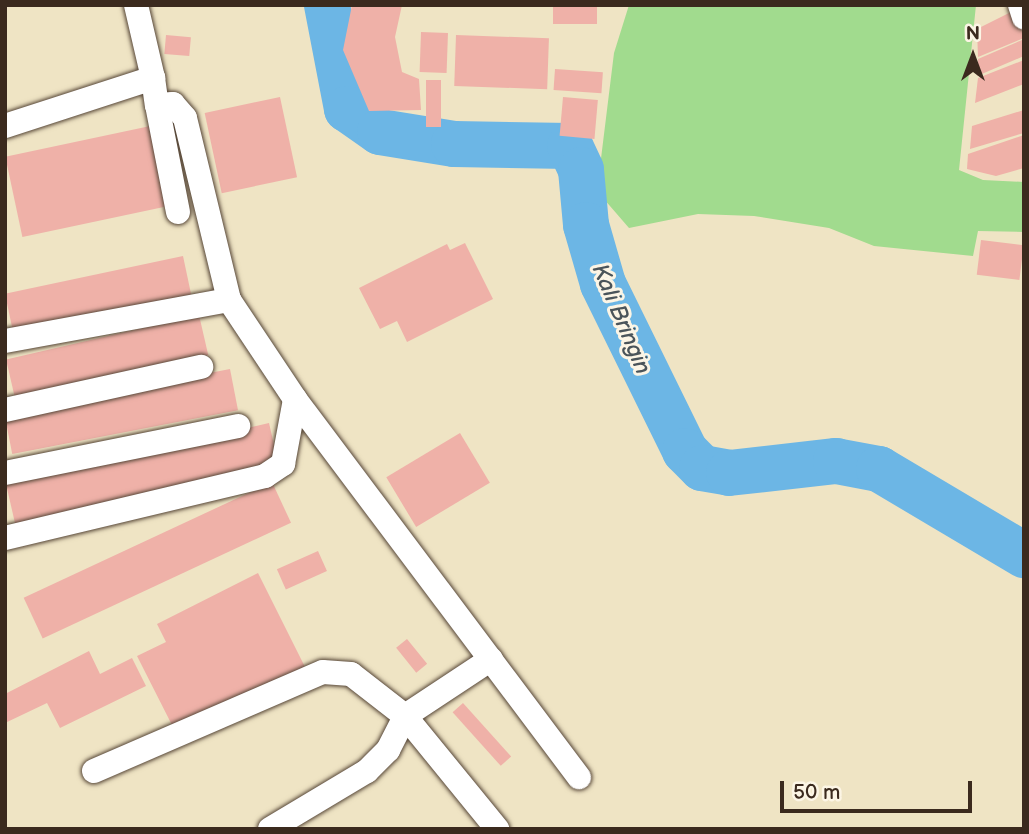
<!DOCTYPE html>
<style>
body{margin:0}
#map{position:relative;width:1029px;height:834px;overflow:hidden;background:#efe4c4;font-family:"Balsamiq Sans",sans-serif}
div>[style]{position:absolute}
.green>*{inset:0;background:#a1db8e}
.river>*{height:46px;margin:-23px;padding:0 23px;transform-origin:23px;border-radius:23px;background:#6cb6e5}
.building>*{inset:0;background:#efb1a8;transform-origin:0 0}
.roads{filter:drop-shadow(0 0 2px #564637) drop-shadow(0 0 2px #564637)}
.minor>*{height:24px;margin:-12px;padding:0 12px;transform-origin:12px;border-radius:12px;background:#fff}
span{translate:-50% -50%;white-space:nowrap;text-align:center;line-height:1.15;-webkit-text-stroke:6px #fcf5e5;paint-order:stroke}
.water-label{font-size:23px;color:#4a545a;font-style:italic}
.frame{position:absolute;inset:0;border:7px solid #3b2a1e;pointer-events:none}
.north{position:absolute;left:938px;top:21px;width:70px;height:70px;-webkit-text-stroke:5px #fcf5e5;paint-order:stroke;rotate:0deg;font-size:19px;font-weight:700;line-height:28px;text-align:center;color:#3b2a1e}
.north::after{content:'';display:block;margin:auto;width:24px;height:32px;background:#3b2a1e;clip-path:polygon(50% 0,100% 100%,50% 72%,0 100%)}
.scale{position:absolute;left:780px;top:781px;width:192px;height:32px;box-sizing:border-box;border:4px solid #3b2a1e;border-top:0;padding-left:9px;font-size:21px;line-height:24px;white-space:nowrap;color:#3b2a1e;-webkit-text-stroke:5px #fcf5e5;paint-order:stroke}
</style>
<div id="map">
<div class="green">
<i style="clip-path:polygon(629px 5px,976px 5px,959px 170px,983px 180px,1024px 182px,1024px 232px,978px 231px,973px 256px,874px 246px,829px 228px,754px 216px,698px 214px,629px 228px,597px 191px,614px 53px)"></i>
</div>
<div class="river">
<i style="left:327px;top:5px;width:106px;rotate:79.1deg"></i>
<i style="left:347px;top:109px;width:40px;rotate:34.9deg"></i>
<i style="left:380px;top:132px;width:75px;rotate:9.2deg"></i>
<i style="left:454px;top:144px;width:116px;rotate:1deg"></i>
<i style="left:570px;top:146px;width:26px;rotate:65deg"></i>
<i style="left:581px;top:170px;width:55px;rotate:84.8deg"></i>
<i style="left:586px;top:225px;width:61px;rotate:73.9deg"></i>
<i style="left:603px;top:284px;width:186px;rotate:63.8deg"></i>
<i style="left:685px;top:451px;width:24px;rotate:45deg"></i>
<i style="left:702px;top:468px;width:27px;rotate:10deg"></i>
<i style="left:729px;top:473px;width:108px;rotate:-6.4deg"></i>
<i style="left:836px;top:461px;width:44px;rotate:10.5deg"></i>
<i style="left:879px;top:469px;width:169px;rotate:30.7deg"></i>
</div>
<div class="building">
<i style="clip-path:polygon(352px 5px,402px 5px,395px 37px,402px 72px,419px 79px,421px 110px,369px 111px,343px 50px)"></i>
<i style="left:553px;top:5px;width:44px;height:19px"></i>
<i style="clip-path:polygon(1015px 10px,1024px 38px,978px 57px,977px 29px)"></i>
<i style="left:421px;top:32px;width:27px;height:40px;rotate:2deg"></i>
<i style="left:166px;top:35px;width:25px;height:19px;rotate:5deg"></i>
<i style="left:456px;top:35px;width:93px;height:51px;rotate:2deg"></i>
<i style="clip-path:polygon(1022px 40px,1024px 56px,977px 76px,978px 59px)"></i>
<i style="clip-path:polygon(1024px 60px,1024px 84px,975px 103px,978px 78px)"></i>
<i style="left:555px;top:69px;width:48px;height:21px;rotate:4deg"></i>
<i style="left:426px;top:80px;width:15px;height:47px"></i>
<i style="left:280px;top:97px;width:82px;height:77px;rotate:78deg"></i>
<i style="left:563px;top:97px;width:35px;height:39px;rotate:5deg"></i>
<i style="clip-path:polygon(1024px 110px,1024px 133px,970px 149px,972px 126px)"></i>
<i style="left:155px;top:125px;width:82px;height:153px;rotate:78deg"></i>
<i style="clip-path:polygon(1024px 135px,1024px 168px,996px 176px,967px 169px,968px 154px)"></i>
<i style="left:981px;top:240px;width:43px;height:35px;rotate:7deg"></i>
<i style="clip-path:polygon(465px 243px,493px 299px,407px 342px,397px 321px,380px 329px,359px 288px,447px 244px,450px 250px)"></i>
<i style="left:183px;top:256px;width:40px;height:182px;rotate:78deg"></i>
<i style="left:199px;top:315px;width:41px;height:198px;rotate:77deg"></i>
<i style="left:230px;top:369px;width:42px;height:230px;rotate:79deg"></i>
<i style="left:269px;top:423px;width:43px;height:270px;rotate:77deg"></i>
<i style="left:460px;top:433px;width:58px;height:86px;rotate:59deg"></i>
<i style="left:272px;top:482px;width:45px;height:274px;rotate:65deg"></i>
<i style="left:318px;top:551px;width:22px;height:45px;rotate:66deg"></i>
<i style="clip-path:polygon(258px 573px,305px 667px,175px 731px,137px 656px,166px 642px,157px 624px)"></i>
<i style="left:407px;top:639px;width:32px;height:14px;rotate:51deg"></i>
<i style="clip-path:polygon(89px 651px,100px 674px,132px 658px,146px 686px,60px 728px,47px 703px,5px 723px,5px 694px)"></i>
<i style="left:463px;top:703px;width:72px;height:14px;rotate:48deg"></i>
</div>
<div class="roads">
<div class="minor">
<i style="left:1020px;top:5px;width:13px;rotate:72deg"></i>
<i style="left:153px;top:78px;width:27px;rotate:82deg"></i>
<i style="left:157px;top:105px;width:16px;rotate:-4deg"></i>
<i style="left:173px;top:104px;width:18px;rotate:49deg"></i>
<i style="left:185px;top:118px;width:187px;rotate:76.4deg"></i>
<i style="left:229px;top:300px;width:119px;rotate:56.3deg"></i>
<i style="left:295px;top:399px;width:473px;rotate:53.1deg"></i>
<i style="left:157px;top:105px;width:109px;rotate:78.9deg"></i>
<i style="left:5px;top:126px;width:156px;rotate:-18deg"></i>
<i style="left:153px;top:78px;width:75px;rotate:-103.1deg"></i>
<i style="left:5px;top:341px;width:228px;rotate:-10.4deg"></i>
<i style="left:5px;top:410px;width:201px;rotate:-12.4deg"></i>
<i style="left:5px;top:473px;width:238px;rotate:-11.4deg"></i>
<i style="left:5px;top:538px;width:267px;rotate:-13.4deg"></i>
<i style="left:265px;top:476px;width:22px;rotate:-34deg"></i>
<i style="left:283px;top:464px;width:66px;rotate:-79.5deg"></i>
<i style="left:94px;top:771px;width:249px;rotate:-23.4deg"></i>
<i style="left:323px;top:672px;width:28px;rotate:4deg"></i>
<i style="left:351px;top:674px;width:68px;rotate:37.9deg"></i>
<i style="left:405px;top:716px;width:146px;rotate:50.8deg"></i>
<i style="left:270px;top:829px;width:113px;rotate:-30.9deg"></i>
<i style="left:367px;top:771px;width:30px;rotate:-45deg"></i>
<i style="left:388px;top:750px;width:38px;rotate:-63deg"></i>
<i style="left:405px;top:716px;width:103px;rotate:-33.5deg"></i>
</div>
</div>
<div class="water-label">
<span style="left:621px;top:319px;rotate:67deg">Kali Bringin</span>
</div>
<div class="frame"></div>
<div class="north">N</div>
<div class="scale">50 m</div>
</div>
